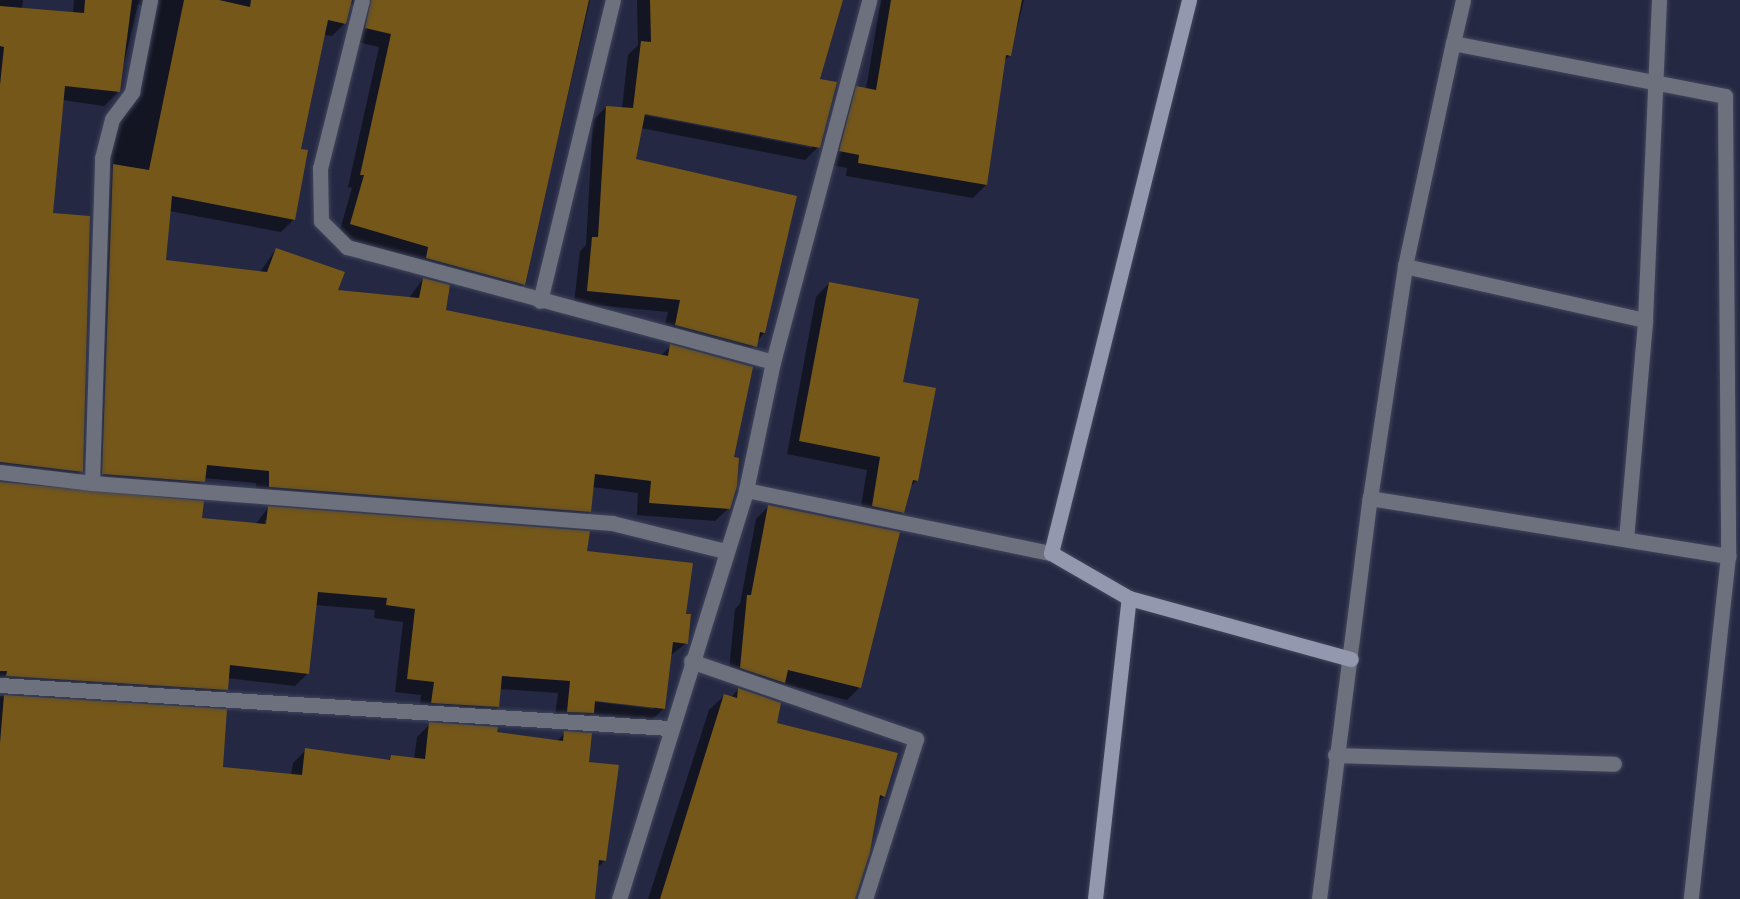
<!DOCTYPE html>
<style>
body{margin:0}
#map{position:relative;width:1740px;height:899px;overflow:hidden;background:#242842;font-family:Commissioner,sans-serif}
div>[style]{position:absolute}
.shadow>*{inset:0;background:#0007}
.building>*{inset:0;background:#745719}
.roads{filter:drop-shadow(0 0 2px #41455c) drop-shadow(0 0 2px #41455c)}
.street>*{height:15px;margin:-7.5px;padding:0 7.5px;transform-origin:7.5px;border-radius:7.5px;background:#6d717e}
.secondary>*{height:15px;margin:-7.5px;padding:0 7.5px;transform-origin:7.5px;border-radius:7.5px;background:#9398ae}
span{translate:-50% -50%;white-space:nowrap;text-align:center;line-height:1.15;-webkit-text-stroke:6px #10121e;paint-order:stroke}
</style>
<div id="map">
<div class="shadow">
<i style="clip-path:polygon(0 0,23px 0,22px 9px,73px 14px,74px 0,590px 0,524px 284px,511px 297px,338px 237px,352px 188px,348px 187px,379px 47px,353px 41px,359px 11px,350px 2px,345px 23px,332px 36px,324px 35px,299px 150px,294px 219px,281px 232px,169px 211px,164px 261px,260px 272px,276px 249px,336px 291px,409px 298px,423px 279px,444px 311px,660px 356px,671px 346px,732px 459px,729px 508px,715px 521px,637px 515px,638px 493px,592px 487px,590px 511px,577px 524px,257px 499px,256px 483px,204px 478px,191px 494px,90px 486px,108px 138px,129px 108px,144px 6px,138px 4px,117px 93px,104px 106px,62px 100px,52px 214px,81px 471px,68px 484px,0 476px)"></i>
<i style="clip-path:polygon(evenodd,637px 0,841px 0,818px 80px,818px 147px,805px 160px,641px 128px,634px 160px,764px 333px,742px 360px,662px 338px,668px 312px,574px 303px,580px 251px,586px 245px,593px 120px,606px 107px,622px 109px,628px 55px,638px 45px,637px 0,638px 111px,812px 145px,812px 148px,638px 114px,638px 111px)"></i>
<i style="clip-path:polygon(881px 0,1024px 0,1010px 55px,1003px 62px,986px 185px,973px 198px,846px 176px,847px 168px,827px 164px,844px 100px,857px 87px,866px 89px)"></i>
<i style="clip-path:polygon(829px 283px,901px 383px,917px 480px,909px 488px,903px 512px,890px 525px,859px 519px,867px 470px,787px 454px,816px 297px)"></i>
<i style="clip-path:polygon(evenodd,0 482px,91px 494px,200px 519px,255px 525px,268px 508px,586px 552px,685px 615px,686px 643px,670px 656px,664px 708px,651px 721px,591px 714px,580px 726px,554px 724px,558px 693px,499px 689px,498px 707px,485px 720px,419px 715px,421px 695px,395px 692px,403px 622px,374px 618px,375px 610px,315px 605px,308px 673px,295px 686px,227px 678px,227px 689px,214px 702px,0 688px,0 482px,265px 520px,268px 520px,264px 532px,265px 520px,0 482px,588px 698px,654px 706px,654px 709px,588px 701px,588px 698px)"></i>
<i style="clip-path:polygon(769px 506px,860px 687px,847px 700px,783px 684px,771px 695px,728px 680px,735px 609px,740px 604px,756px 519px)"></i>
<i style="clip-path:polygon(739px 689px,775px 724px,884px 796px,877px 803px,854px 899px,648px 899px,709px 710px,724px 696px,730px 698px)"></i>
<i style="clip-path:polygon(0 696px,225px 711px,221px 769px,291px 776px,293px 763px,306px 750px,388px 761px,391px 757px,414px 759px,417px 737px,430px 724px,556px 742px,565px 733px,587px 763px,605px 860px,596px 869px,593px 899px,0 899px)"></i>
</div>
<div class="building">
<i style="clip-path:polygon(85px 0,132px 0,120px 92px,65px 86px,53px 213px,90px 216px,83px 472px,0 462px,0 85px,4px 47px,0 46px,0 6px,84px 13px)"></i>
<i style="clip-path:polygon(184px 0,219px 0,250px 7px,251px 0,352px 0,346px 24px,328px 20px,301px 149px,308px 150px,295px 220px,172px 196px,166px 260px,267px 272px,276px 248px,345px 272px,338px 290px,419px 298px,423px 278px,450px 285px,446px 310px,668px 356px,670px 344px,753px 367px,734px 457px,739px 458px,737px 486px,730px 509px,649px 503px,651px 481px,595px 474px,591px 512px,269px 487px,269px 471px,207px 465px,205px 482px,102px 474px,113px 164px,149px 170px)"></i>
<i style="clip-path:polygon(371px 0,589px 0,525px 285px,426px 258px,428px 247px,350px 224px,364px 175px,360px 175px,391px 34px,365px 28px)"></i>
<i style="clip-path:polygon(650px 0,843px 0,820px 79px,837px 82px,820px 148px,645px 114px,636px 159px,797px 196px,765px 333px,760px 332px,757px 347px,675px 325px,680px 300px,587px 291px,592px 237px,598px 237px,606px 106px,633px 108px,641px 41px,651px 42px)"></i>
<i style="clip-path:polygon(891px 0,1022px 0,1011px 56px,1006px 55px,987px 185px,858px 163px,859px 155px,839px 151px,856px 86px,876px 90px)"></i>
<i style="clip-path:polygon(829px 282px,919px 299px,903px 382px,936px 388px,918px 481px,913px 480px,904px 513px,872px 506px,880px 457px,799px 441px)"></i>
<i style="clip-path:polygon(0 482px,204px 501px,202px 518px,266px 524px,268px 506px,590px 531px,587px 551px,693px 563px,686px 614px,691px 614px,688px 644px,673px 642px,665px 709px,595px 701px,594px 713px,567px 712px,570px 681px,502px 676px,499px 707px,431px 703px,434px 682px,407px 679px,415px 609px,386px 605px,387px 598px,318px 592px,309px 674px,230px 665px,228px 690px,6px 676px,7px 671px,0 671px)"></i>
<i style="clip-path:polygon(768px 505px,900px 532px,861px 688px,788px 670px,785px 683px,740px 668px,747px 595px,751px 595px)"></i>
<i style="clip-path:polygon(738px 688px,781px 703px,777px 723px,898px 753px,885px 797px,880px 795px,870px 852px,855px 899px,660px 899px,724px 694px,737px 698px)"></i>
<i style="clip-path:polygon(4px 695px,227px 709px,223px 767px,302px 775px,305px 748px,390px 760px,391px 755px,425px 759px,429px 722px,498px 727px,497px 732px,563px 741px,564px 731px,592px 733px,589px 762px,619px 765px,606px 861px,599px 860px,595px 899px,0 899px,0 743px)"></i>
</div>
<div class="roads">
<div class="street">
<i style="left:362px;top:0;width:173px;rotate:104deg"></i>
<i style="left:320px;top:168px;width:53px;rotate:88.9deg"></i>
<i style="left:321px;top:221px;width:37px;rotate:45deg"></i>
<i style="left:347px;top:247px;width:441px;rotate:15.1deg"></i>
<i style="left:1453px;top:43px;width:44px;rotate:-76.9deg"></i>
<i style="left:1405px;top:266px;width:228px;rotate:-77.9deg"></i>
<i style="left:1453px;top:43px;width:277px;rotate:11deg"></i>
<i style="left:1725px;top:96px;width:460px;rotate:89.6deg"></i>
<i style="left:1728px;top:556px;width:345px;rotate:96.2deg"></i>
<i style="left:540px;top:301px;width:310px;rotate:-76.4deg"></i>
<i style="left:0;top:472px;width:93px;rotate:6.8deg"></i>
<i style="left:92px;top:483px;width:522px;rotate:4.4deg"></i>
<i style="left:612px;top:523px;width:116px;rotate:13.9deg"></i>
<i style="left:92px;top:483px;width:325px;rotate:-88.2deg"></i>
<i style="left:102px;top:158px;width:40px;rotate:-75.6deg"></i>
<i style="left:112px;top:119px;width:34px;rotate:-53deg"></i>
<i style="left:132px;top:92px;width:94px;rotate:-78.9deg"></i>
<i style="left:746px;top:490px;width:311px;rotate:11.7deg"></i>
<i style="left:1370px;top:498px;width:235px;rotate:-81.4deg"></i>
<i style="left:1405px;top:266px;width:246px;rotate:12.7deg"></i>
<i style="left:1626px;top:539px;width:220px;rotate:-85deg"></i>
<i style="left:1645px;top:320px;width:320px;rotate:-87.5deg"></i>
<i style="left:691px;top:661px;width:238px;rotate:19.1deg"></i>
<i style="left:916px;top:739px;width:168px;rotate:107.7deg"></i>
<i style="left:0;top:685px;width:670px;rotate:3.68deg"></i>
<i style="left:1335px;top:755px;width:279px;rotate:1.8deg"></i>
<i style="left:619px;top:899px;width:428px;rotate:-72.7deg"></i>
<i style="left:746px;top:490px;width:131px;rotate:-78.1deg"></i>
<i style="left:773px;top:362px;width:375px;rotate:-75.1deg"></i>
<i style="left:1319px;top:899px;width:404px;rotate:-82.8deg"></i>
<i style="left:1370px;top:498px;width:363px;rotate:9.2deg"></i>
</div>
<div class="secondary">
<i style="left:1189px;top:0;width:570px;rotate:104.01deg"></i>
<i style="left:1051px;top:553px;width:90px;rotate:30deg"></i>
<i style="left:1129px;top:598px;width:230px;rotate:15.4deg"></i>
<i style="left:1095px;top:899px;width:303px;rotate:-83.6deg"></i>
</div>
</div>
</div>
